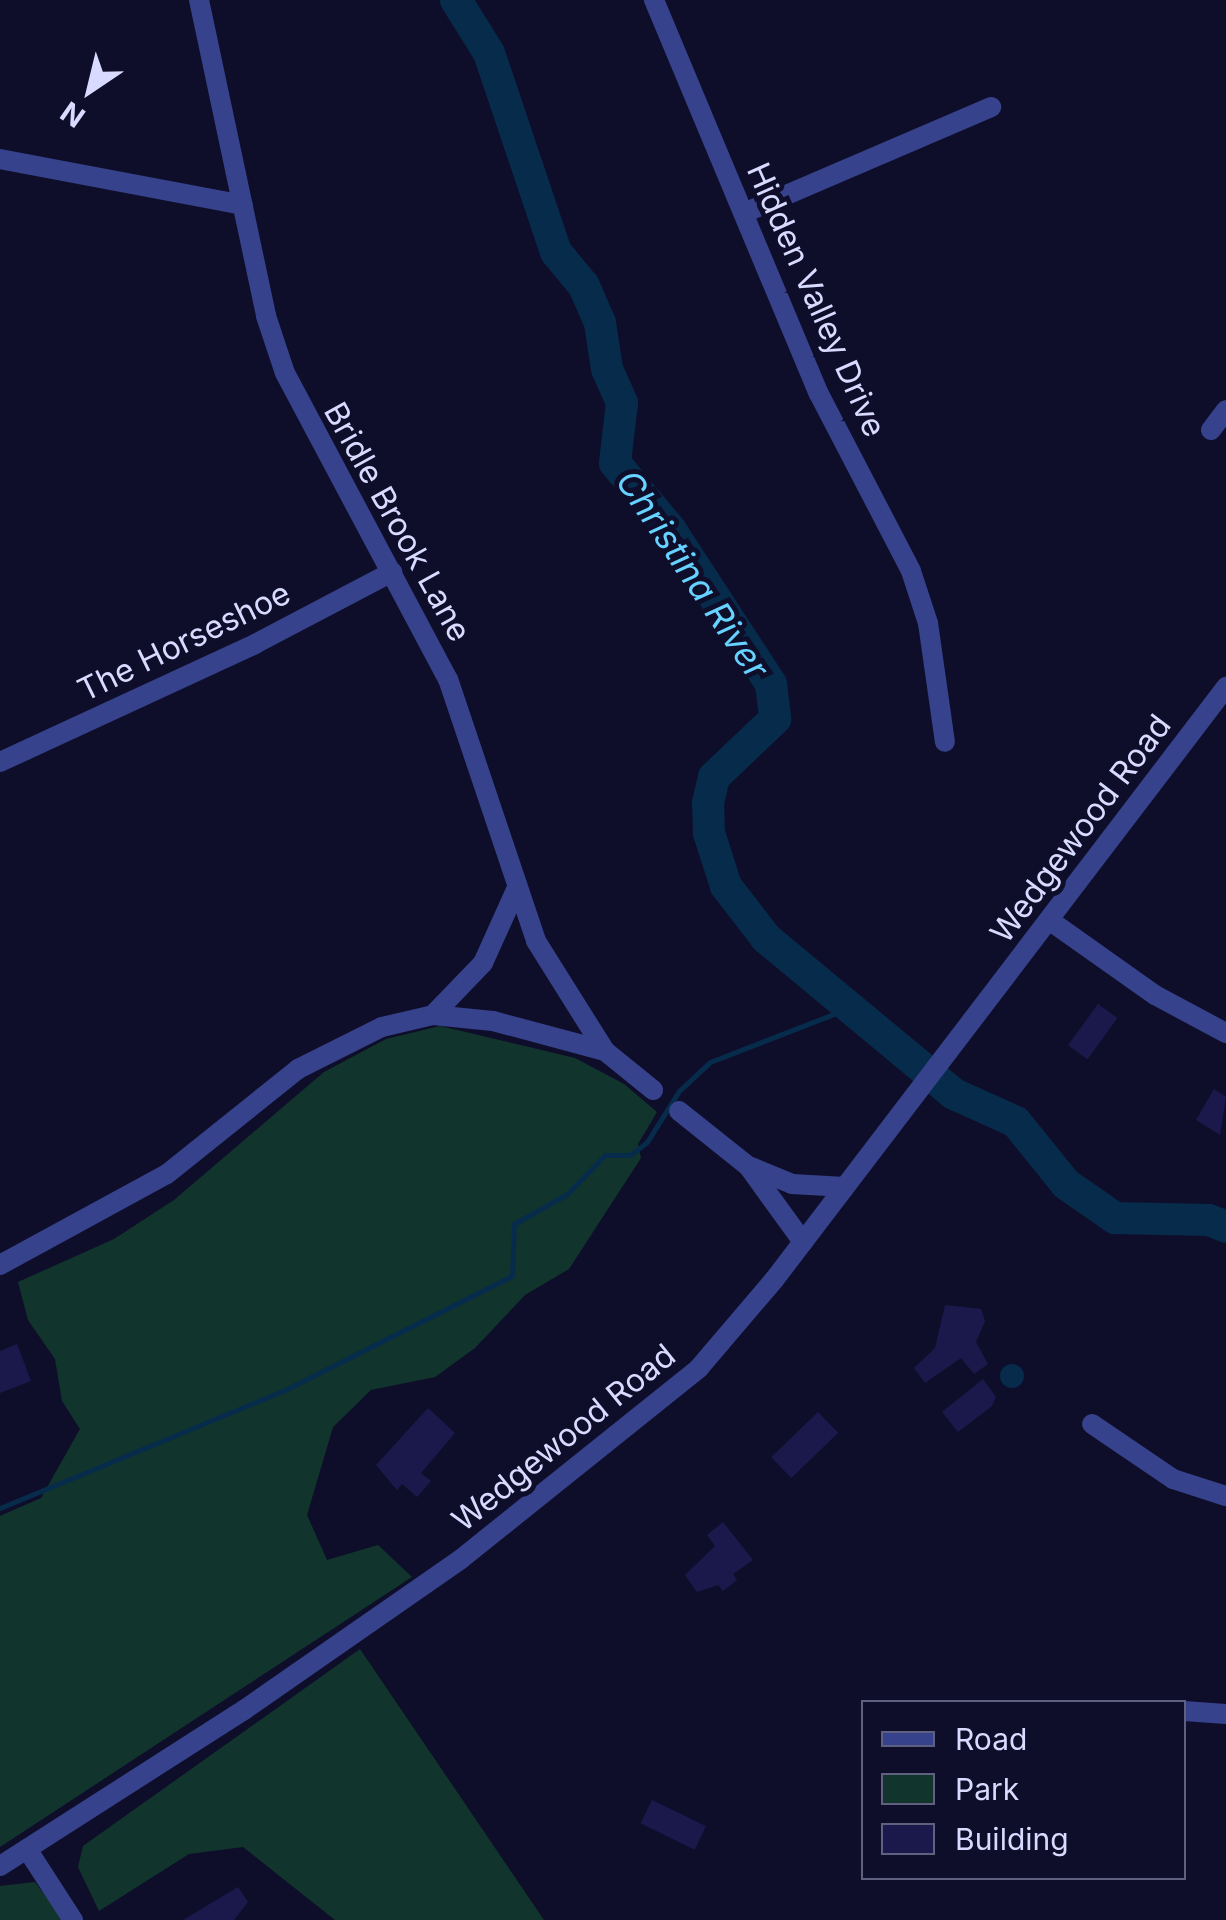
<!DOCTYPE html>
<style>
body{margin:0}
#map{position:relative;width:1226px;height:1920px;overflow:hidden;background:#0f0e2a;font-family:Inter,sans-serif}
div>[style]{position:absolute}
.green>*{inset:0;background:#11352d}
.water>*{inset:0;background:#072b4b}
.round{border-radius:50%}
.stream>*{height:5px;margin:-2.5px;padding:0 2.5px;transform-origin:2.5px;border-radius:2.5px;background:#072b4b}
.river>*{height:32px;margin:-16px;padding:0 16px;transform-origin:16px;border-radius:16px;background:#072b4b}
.building>*{inset:0;background:#1b194c;transform-origin:0 0}
.minor>*{height:20px;margin:-10px;padding:0 10px;transform-origin:10px;border-radius:10px;background:#36428c}
span{translate:-50% -50%;white-space:nowrap;text-align:center;line-height:1.15;-webkit-text-stroke:10px #0f0e2a;paint-order:stroke}
.street-label{font-size:32px;color:#d8daff}
.water-label{font-size:35px;color:#66d2ff;font-style:italic}
.legend{position:absolute;left:861px;top:1700px;width:325px;height:180px;box-sizing:border-box;background:#0f0e2a;border:2px solid #5f607f;margin:0;padding:12px 18px;list-style:none;font-size:30px;color:#d8daff}
.legend li{display:flex;align-items:center;gap:20px;height:50px}
.legend b{width:50px;border:2px solid #5f607f}
.north{position:absolute;left:40px;top:40px;width:100px;height:100px;-webkit-text-stroke:8px #0f0e2a;paint-order:stroke;rotate:215deg;font-size:28px;font-weight:700;line-height:40px;text-align:center;color:#d8daff}
.north::after{content:'';display:block;margin:auto;width:35px;height:45px;background:#d8daff;clip-path:polygon(50% 0,100% 100%,50% 72%,0 100%)}
</style>
<div id="map">
<div class="green">
<i style="clip-path:polygon(440px 1026px,575px 1058px,624px 1084px,657px 1112px,638px 1144px,641px 1158px,569px 1269px,525px 1295px,475px 1348px,435px 1377px,371px 1390px,333px 1427px,307px 1515px,327px 1560px,378px 1545px,412px 1577px,0 1847px,0 1516px,41px 1498px,80px 1429px,62px 1401px,55px 1359px,28px 1320px,18px 1282px,114px 1239px,174px 1200px,324px 1072px,386px 1039px)"></i>
<i style="clip-path:polygon(360px 1649px,544px 1920px,335px 1920px,243px 1847px,189px 1854px,99px 1911px,78px 1867px,83px 1846px)"></i>
<i style="clip-path:polygon(35px 1882px,64px 1920px,0 1920px,0 1886px)"></i>
</div>
<div class="water">
<i class="round" style="left:1000px;top:1364px;width:24px;height:24px"></i>
</div>
<div class="stream">
<i style="left:0;top:1508px;width:308px;rotate:-22.5deg"></i>
<i style="left:285px;top:1390px;width:254px;rotate:-26.7deg"></i>
<i style="left:512px;top:1276px;width:52px;rotate:-87.8deg"></i>
<i style="left:514px;top:1224px;width:61px;rotate:-29.5deg"></i>
<i style="left:567px;top:1194px;width:54px;rotate:-45.7deg"></i>
<i style="left:605px;top:1155px;width:25px"></i>
<i style="left:630px;top:1155px;width:21px;rotate:-37deg"></i>
<i style="left:647px;top:1142px;width:60px;rotate:-57.9deg"></i>
<i style="left:679px;top:1091px;width:42px;rotate:-43.1deg"></i>
<i style="left:710px;top:1062px;width:152px;rotate:-21.2deg"></i>
</div>
<div class="river">
<i style="left:456px;top:0;width:62px;rotate:58.1deg"></i>
<i style="left:489px;top:53px;width:210px;rotate:71.4deg"></i>
<i style="left:556px;top:252px;width:44px;rotate:50.5deg"></i>
<i style="left:584px;top:286px;width:40px;rotate:66.6deg"></i>
<i style="left:600px;top:323px;width:47px;rotate:81.3deg"></i>
<i style="left:607px;top:369px;width:37px;rotate:66deg"></i>
<i style="left:622px;top:403px;width:60px;rotate:96.7deg"></i>
<i style="left:615px;top:463px;width:86px;rotate:50.2deg"></i>
<i style="left:670px;top:529px;width:185px;rotate:56.9deg"></i>
<i style="left:771px;top:684px;width:35px;rotate:83deg"></i>
<i style="left:775px;top:719px;width:84px;rotate:136.4deg"></i>
<i style="left:714px;top:777px;width:27px;rotate:103deg"></i>
<i style="left:708px;top:803px;width:30px;rotate:88deg"></i>
<i style="left:709px;top:833px;width:56px;rotate:72.2deg"></i>
<i style="left:726px;top:886px;width:66px;rotate:52.4deg"></i>
<i style="left:766px;top:938px;width:244px;rotate:39.7deg"></i>
<i style="left:954px;top:1094px;width:68px;rotate:24.3deg"></i>
<i style="left:1016px;top:1122px;width:80px;rotate:51.1deg"></i>
<i style="left:1066px;top:1184px;width:60px;rotate:34.8deg"></i>
<i style="left:1115px;top:1218px;width:94px;rotate:1.2deg"></i>
<i style="left:1209px;top:1220px;width:18px;rotate:22deg"></i>
</div>
<div class="building">
<i style="left:1098px;top:1004px;width:24px;height:51px;rotate:36deg"></i>
<i style="clip-path:polygon(1214px 1089px,1226px 1097px,1220px 1135px,1196px 1120px)"></i>
<i style="clip-path:polygon(945px 1305px,981px 1309px,985px 1321px,976px 1342px,988px 1364px,974px 1374px,961px 1358px,925px 1383px,914px 1368px,935px 1348px)"></i>
<i style="clip-path:polygon(17px 1344px,31px 1381px,0 1393px,0 1351px)"></i>
<i style="clip-path:polygon(983px 1379px,996px 1397px,992px 1406px,958px 1432px,942px 1412px)"></i>
<i style="clip-path:polygon(428px 1408px,455px 1433px,421px 1473px,431px 1481px,417px 1497px,402px 1484px,397px 1490px,376px 1465px)"></i>
<i style="left:818px;top:1412px;width:29px;height:65px;rotate:46deg"></i>
<i style="clip-path:polygon(723px 1522px,753px 1560px,733px 1574px,737px 1580px,723px 1591px,718px 1585px,697px 1592px,685px 1575px,715px 1546px,707px 1535px)"></i>
<i style="left:652px;top:1800px;width:60px;height:26px;rotate:26deg"></i>
<i style="clip-path:polygon(238px 1887px,248px 1902px,234px 1920px,183px 1920px)"></i>
</div>
<div class="minor">
<i style="left:199px;top:0;width:323px;rotate:78deg"></i>
<i style="left:266px;top:316px;width:60px;rotate:71.6deg"></i>
<i style="left:285px;top:373px;width:347px;rotate:62deg"></i>
<i style="left:448px;top:679px;width:276px;rotate:71.4deg"></i>
<i style="left:536px;top:941px;width:130px;rotate:57.9deg"></i>
<i style="left:654px;top:0;width:427px;rotate:67.3deg"></i>
<i style="left:819px;top:394px;width:199px;rotate:62.5deg"></i>
<i style="left:911px;top:571px;width:55px;rotate:71.9deg"></i>
<i style="left:928px;top:623px;width:120px;rotate:81.9deg"></i>
<i style="left:0;top:159px;width:247px;rotate:10.7deg"></i>
<i style="left:744px;top:213px;width:269px;rotate:-23.2deg"></i>
<i style="left:1211px;top:430px;width:25px;rotate:-53deg"></i>
<i style="left:0;top:762px;width:281px;rotate:-24.8deg"></i>
<i style="left:255px;top:644px;width:155px;rotate:-27.7deg"></i>
<i style="left:1049px;top:920px;width:130px;rotate:35.3deg"></i>
<i style="left:1155px;top:995px;width:81px;rotate:28.2deg"></i>
<i style="left:433px;top:1015px;width:72px;rotate:-46.1deg"></i>
<i style="left:483px;top:963px;width:80px;rotate:-65.7deg"></i>
<i style="left:679px;top:1111px;width:88px;rotate:38.6deg"></i>
<i style="left:748px;top:1166px;width:94px;rotate:54.1deg"></i>
<i style="left:751px;top:1167px;width:44px;rotate:22.5deg"></i>
<i style="left:792px;top:1184px;width:53px;rotate:3.2deg"></i>
<i style="left:0;top:1265px;width:190px;rotate:-28.6deg"></i>
<i style="left:167px;top:1174px;width:168px;rotate:-38.7deg"></i>
<i style="left:298px;top:1069px;width:94px;rotate:-26.6deg"></i>
<i style="left:382px;top:1027px;width:52px;rotate:-13.2deg"></i>
<i style="left:433px;top:1015px;width:60px;rotate:5.7deg"></i>
<i style="left:493px;top:1021px;width:116px;rotate:15deg"></i>
<i style="left:605px;top:1051px;width:62px;rotate:39.1deg"></i>
<i style="left:1092px;top:1424px;width:98px;rotate:34.2deg"></i>
<i style="left:1173px;top:1479px;width:56px;rotate:17.8deg"></i>
<i style="left:1184px;top:1711px;width:42px;rotate:4.1deg"></i>
<i style="left:27px;top:1849px;width:85px;rotate:57.1deg"></i>
<i style="left:0;top:1866px;width:290px;rotate:-32.6deg"></i>
<i style="left:244px;top:1710px;width:264px;rotate:-34.8deg"></i>
<i style="left:461px;top:1559px;width:305px;rotate:-38.7deg"></i>
<i style="left:699px;top:1368px;width:116px;rotate:-49.6deg"></i>
<i style="left:774px;top:1280px;width:746px;rotate:-52.68deg"></i>
</div>
<div class="street-label">
<span style="left:816px;top:300px;rotate:66deg">Hidden Valley Drive</span>
<span style="left:397px;top:522px;rotate:61deg">Bridle Brook Lane</span>
<span style="left:184px;top:642px;rotate:-26deg">The Horseshoe</span>
<span style="left:1081px;top:829px;rotate:-53deg">Wedgewood Road</span>
<span style="left:564px;top:1438px;rotate:-39deg">Wedgewood Road</span>
</div>
<div class="water-label">
<span style="left:693px;top:574px;rotate:56deg">Christina River</span>
</div>
<ul class="legend">
<li><b style="height:12px;background:#36428c"></b>Road</li>
<li><b style="height:28px;background:#11352d"></b>Park</li>
<li><b style="height:28px;background:#1b194c"></b>Building</li>
</ul>
<div class="north">N</div>
</div>
